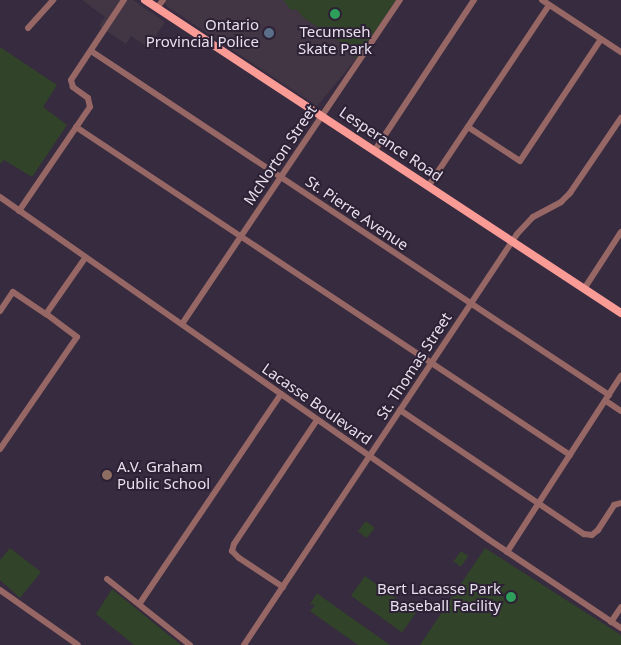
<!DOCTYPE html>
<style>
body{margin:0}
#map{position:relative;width:621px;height:645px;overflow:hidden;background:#372b3f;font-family:"Noto Sans",sans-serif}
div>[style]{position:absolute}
.commercial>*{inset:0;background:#423645}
.green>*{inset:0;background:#314328;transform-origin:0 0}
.minor>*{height:6px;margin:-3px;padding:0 3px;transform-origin:3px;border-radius:3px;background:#966764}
.major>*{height:8px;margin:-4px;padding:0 4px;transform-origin:4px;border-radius:4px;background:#fb9b96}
.dots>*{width:14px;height:14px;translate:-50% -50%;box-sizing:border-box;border:2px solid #2d2135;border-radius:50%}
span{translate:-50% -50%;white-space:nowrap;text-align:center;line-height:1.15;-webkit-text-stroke:4px #2d2135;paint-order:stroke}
.poi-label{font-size:15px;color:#e8e0ed}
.right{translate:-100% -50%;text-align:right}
.left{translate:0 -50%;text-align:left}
.street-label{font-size:15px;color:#e8e0ed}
</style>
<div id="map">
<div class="commercial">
<i style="clip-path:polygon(82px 0,133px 0,165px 22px,148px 47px,131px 36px,126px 44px,99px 26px,105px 17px)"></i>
<i style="clip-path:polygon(167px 0,283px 0,291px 10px,296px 9px,304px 18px,353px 50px,357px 58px,317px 106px,168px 7px,165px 4px)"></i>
</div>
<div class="green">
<i style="clip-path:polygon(283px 0,396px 0,357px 58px,351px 55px,353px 50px,304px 18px,296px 9px,291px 10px)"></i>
<i style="clip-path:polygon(0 47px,57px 85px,43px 107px,67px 125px,32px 177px,4px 160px,0 164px)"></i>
<i style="left:366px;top:521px;width:11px;height:13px;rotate:38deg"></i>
<i style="clip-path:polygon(10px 548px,41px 572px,20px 598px,0 580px,0 560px)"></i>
<i style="clip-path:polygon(485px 548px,621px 635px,621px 645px,420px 645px)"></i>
<i style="left:461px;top:551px;width:9px;height:13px;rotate:36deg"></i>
<i style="left:365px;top:576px;width:63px;height:24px;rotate:36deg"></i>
<i style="clip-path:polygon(112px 589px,181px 645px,134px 645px,96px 614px)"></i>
<i style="clip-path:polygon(317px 593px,322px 597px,390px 645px,358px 645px,310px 611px,315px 605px,310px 604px)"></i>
</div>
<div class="minor">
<i style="left:542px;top:0;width:95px;rotate:33.4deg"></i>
<i style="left:157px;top:8px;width:10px;rotate:-53deg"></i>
<i style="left:28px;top:28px;width:38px;rotate:-48deg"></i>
<i style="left:91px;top:51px;width:622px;rotate:33.59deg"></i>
<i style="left:76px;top:127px;width:593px;rotate:33.58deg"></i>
<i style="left:468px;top:127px;width:62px;rotate:33.2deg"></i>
<i style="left:520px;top:161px;width:146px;rotate:-56.4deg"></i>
<i style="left:375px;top:150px;width:180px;rotate:-56.6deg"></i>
<i style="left:429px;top:185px;width:216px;rotate:-56.3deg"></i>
<i style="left:0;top:197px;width:596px;rotate:35.02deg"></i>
<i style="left:488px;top:539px;width:160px;rotate:33.8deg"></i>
<i style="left:19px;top:211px;width:126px;rotate:-55.7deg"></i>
<i style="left:90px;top:107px;width:9px;rotate:-103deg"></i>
<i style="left:88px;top:98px;width:19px;rotate:-144deg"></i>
<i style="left:73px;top:87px;width:7px;rotate:-106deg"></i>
<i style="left:71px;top:80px;width:96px;rotate:-56.5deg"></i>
<i style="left:584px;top:289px;width:68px;rotate:-57deg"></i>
<i style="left:0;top:311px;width:23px;rotate:-56deg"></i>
<i style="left:13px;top:292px;width:40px;rotate:34deg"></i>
<i style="left:182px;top:324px;width:391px;rotate:-56.1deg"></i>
<i style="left:606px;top:401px;width:18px;rotate:34deg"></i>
<i style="left:400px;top:410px;width:222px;rotate:34deg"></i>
<i style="left:584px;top:534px;width:8px;rotate:7deg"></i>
<i style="left:592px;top:535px;width:8px;rotate:-40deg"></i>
<i style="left:598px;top:530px;width:30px;rotate:-57deg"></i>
<i style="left:614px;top:505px;width:7px;rotate:-16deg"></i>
<i style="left:0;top:449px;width:136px;rotate:-55.5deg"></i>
<i style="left:77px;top:337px;width:39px;rotate:-143deg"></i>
<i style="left:46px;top:314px;width:68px;rotate:-55.1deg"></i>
<i style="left:507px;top:552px;width:210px;rotate:-57.1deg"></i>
<i style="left:107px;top:579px;width:106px;rotate:38.5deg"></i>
<i style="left:283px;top:587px;width:53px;rotate:-146.6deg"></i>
<i style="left:239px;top:558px;width:10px;rotate:-135deg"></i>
<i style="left:232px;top:551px;width:7px;rotate:-74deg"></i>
<i style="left:234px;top:544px;width:149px;rotate:-56.2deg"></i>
<i style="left:0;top:590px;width:95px;rotate:35.2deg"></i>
<i style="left:140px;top:603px;width:252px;rotate:-56deg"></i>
<i style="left:611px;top:622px;width:18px;rotate:-56deg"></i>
<i style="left:244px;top:645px;width:493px;rotate:-56.4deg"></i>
<i style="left:517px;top:234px;width:23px;rotate:-47deg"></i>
<i style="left:533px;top:217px;width:32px;rotate:-28deg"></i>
<i style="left:561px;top:202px;width:13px;rotate:-45deg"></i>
<i style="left:570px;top:193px;width:91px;rotate:-55.8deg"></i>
</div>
<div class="major">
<i style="left:145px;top:0;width:570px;rotate:33.33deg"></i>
</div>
<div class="dots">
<i style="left:335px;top:14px;background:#2e9e5b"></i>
<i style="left:269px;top:33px;background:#5c6f8a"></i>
<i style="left:107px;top:475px;background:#8d6e63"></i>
<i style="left:511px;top:597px;background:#2e9e5b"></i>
</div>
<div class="poi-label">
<span class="right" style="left:259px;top:33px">Ontario<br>Provincial Police</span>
<span style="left:335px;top:40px">Tecumseh<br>Skate Park</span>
<span class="left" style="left:117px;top:475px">A.V. Graham<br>Public School</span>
<span class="right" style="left:501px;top:597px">Bert Lacasse Park<br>Baseball Facility</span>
</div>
<div class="street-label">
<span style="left:391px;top:144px;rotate:34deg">Lesperance Road</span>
<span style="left:280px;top:155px;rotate:-56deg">McNorton Street</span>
<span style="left:357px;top:213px;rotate:34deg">St. Pierre Avenue</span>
<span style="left:414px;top:366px;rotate:-57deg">St. Thomas Street</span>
<span style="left:317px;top:404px;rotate:35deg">Lacasse Boulevard</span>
</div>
</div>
